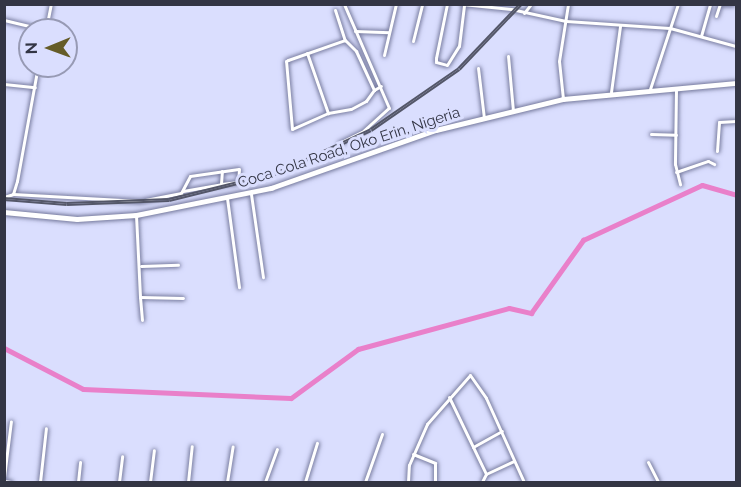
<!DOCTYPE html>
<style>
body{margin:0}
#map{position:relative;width:741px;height:487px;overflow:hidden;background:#dadefe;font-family:Raleway,sans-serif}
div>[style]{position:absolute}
.river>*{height:5px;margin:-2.5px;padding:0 2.5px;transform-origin:2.5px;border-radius:2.5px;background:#e980ca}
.roads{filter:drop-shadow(0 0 2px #75799c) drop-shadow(0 0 2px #75799c)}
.street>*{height:3px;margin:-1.5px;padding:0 1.5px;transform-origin:1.5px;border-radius:1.5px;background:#fff}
.secondary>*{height:4.5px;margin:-2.25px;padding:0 2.25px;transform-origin:2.25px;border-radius:2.25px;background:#fff}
.rail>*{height:4px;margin-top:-2px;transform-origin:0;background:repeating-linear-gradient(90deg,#dadefe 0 4.5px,#545769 0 9px);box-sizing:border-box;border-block:2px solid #545769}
span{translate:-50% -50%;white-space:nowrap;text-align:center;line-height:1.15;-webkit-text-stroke:6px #dadefe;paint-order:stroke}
.street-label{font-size:15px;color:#333544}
.frame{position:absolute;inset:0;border:6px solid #333544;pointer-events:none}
.north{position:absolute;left:18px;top:18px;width:60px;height:60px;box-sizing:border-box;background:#dadefe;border:2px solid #979ab4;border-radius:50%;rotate:269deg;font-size:16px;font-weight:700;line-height:24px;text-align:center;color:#333544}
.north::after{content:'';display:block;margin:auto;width:21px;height:27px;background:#655c28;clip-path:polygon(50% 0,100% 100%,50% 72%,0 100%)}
</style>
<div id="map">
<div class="river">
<i style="left:4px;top:348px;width:89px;rotate:27.4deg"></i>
<i style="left:83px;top:389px;width:208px;rotate:2.5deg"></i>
<i style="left:291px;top:398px;width:83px;rotate:-36.2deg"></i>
<i style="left:358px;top:349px;width:156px;rotate:-15.2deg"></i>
<i style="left:509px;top:308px;width:23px;rotate:13deg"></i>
<i style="left:531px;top:313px;width:90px;rotate:-54.5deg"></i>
<i style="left:583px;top:240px;width:131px;rotate:-24.8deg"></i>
<i style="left:702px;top:185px;width:35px;rotate:16deg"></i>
</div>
<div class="roads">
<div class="street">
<i style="left:447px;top:4px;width:55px;rotate:101.5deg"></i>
<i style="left:436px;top:58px;width:4px;rotate:90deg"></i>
<i style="left:436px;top:62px;width:11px;rotate:15deg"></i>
<i style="left:447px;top:65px;width:22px;rotate:-58deg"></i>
<i style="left:459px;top:46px;width:41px;rotate:-83deg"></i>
<i style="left:462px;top:4px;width:49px;rotate:5.8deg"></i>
<i style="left:511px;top:9px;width:56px;rotate:12.3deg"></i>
<i style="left:566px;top:21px;width:104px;rotate:3.9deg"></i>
<i style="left:670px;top:28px;width:68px;rotate:15.3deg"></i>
<i style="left:721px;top:4px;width:12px"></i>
<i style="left:335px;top:10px;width:32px;rotate:72deg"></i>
<i style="left:345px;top:40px;width:16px;rotate:45deg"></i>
<i style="left:356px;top:51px;width:43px;rotate:65.2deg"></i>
<i style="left:374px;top:90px;width:8px;rotate:-30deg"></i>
<i style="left:524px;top:13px;width:11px;rotate:-52deg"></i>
<i style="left:716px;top:16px;width:13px;rotate:-72deg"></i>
<i style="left:4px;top:20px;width:43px;rotate:13.4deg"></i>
<i style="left:46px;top:29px;width:25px;rotate:-79deg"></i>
<i style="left:355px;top:31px;width:34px;rotate:2deg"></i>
<i style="left:701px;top:36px;width:33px;rotate:-74deg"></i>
<i style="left:413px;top:41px;width:38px;rotate:-76deg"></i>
<i style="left:307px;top:53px;width:64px;rotate:70.7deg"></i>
<i style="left:328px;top:113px;width:39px;rotate:156deg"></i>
<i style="left:292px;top:129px;width:68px;rotate:-95deg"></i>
<i style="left:286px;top:61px;width:2px;rotate:-27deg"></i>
<i style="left:288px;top:60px;width:60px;rotate:-19.3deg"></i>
<i style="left:384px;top:55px;width:52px;rotate:-76.8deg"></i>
<i style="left:508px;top:56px;width:55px;rotate:84.8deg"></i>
<i style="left:478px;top:68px;width:50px;rotate:83.2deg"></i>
<i style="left:4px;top:84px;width:31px;rotate:6deg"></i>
<i style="left:650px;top:89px;width:89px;rotate:-71.8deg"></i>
<i style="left:676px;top:89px;width:75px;rotate:90.8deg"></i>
<i style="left:675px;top:164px;width:21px;rotate:76deg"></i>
<i style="left:611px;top:92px;width:67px;rotate:-82.2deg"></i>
<i style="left:563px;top:99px;width:38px;rotate:-96deg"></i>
<i style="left:559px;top:61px;width:58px;rotate:-81deg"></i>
<i style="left:328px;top:113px;width:23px;rotate:-10deg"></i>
<i style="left:351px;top:109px;width:17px;rotate:-28deg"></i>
<i style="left:366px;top:101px;width:14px;rotate:-54deg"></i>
<i style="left:651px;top:134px;width:25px;rotate:2deg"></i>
<i style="left:339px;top:143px;width:25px;rotate:-26deg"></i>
<i style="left:362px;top:132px;width:36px;rotate:-42deg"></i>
<i style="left:389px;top:108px;width:113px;rotate:-113.4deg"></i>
<i style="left:717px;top:151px;width:29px;rotate:-86deg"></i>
<i style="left:719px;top:122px;width:17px;rotate:-3deg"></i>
<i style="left:676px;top:172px;width:34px;rotate:-19deg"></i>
<i style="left:708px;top:161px;width:7px;rotate:27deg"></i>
<i style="left:183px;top:191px;width:39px;rotate:-10deg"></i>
<i style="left:221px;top:184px;width:13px;rotate:-86deg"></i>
<i style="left:13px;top:194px;width:127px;rotate:3.2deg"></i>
<i style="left:140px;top:201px;width:42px;rotate:-11deg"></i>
<i style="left:181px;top:193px;width:19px;rotate:-62deg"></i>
<i style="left:190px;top:176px;width:49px;rotate:-8.1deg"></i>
<i style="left:239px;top:169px;width:13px;rotate:94deg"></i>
<i style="left:238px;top:182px;width:17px;rotate:173deg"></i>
<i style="left:251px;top:194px;width:84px;rotate:81.8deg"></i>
<i style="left:4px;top:197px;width:9px;rotate:-18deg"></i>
<i style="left:13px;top:194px;width:14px;rotate:-73deg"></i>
<i style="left:17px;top:181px;width:117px;rotate:-79.7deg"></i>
<i style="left:227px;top:198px;width:90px;rotate:82.3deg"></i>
<i style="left:136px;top:215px;width:82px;rotate:87.2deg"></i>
<i style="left:140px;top:297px;width:43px;rotate:1.3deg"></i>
<i style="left:141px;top:266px;width:37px;rotate:-2deg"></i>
<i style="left:140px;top:297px;width:23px;rotate:85deg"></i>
<i style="left:449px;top:397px;width:85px;rotate:64.3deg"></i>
<i style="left:486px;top:474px;width:9px;rotate:117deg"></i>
<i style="left:473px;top:447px;width:33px;rotate:-29deg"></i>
<i style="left:413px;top:454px;width:24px;rotate:22deg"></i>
<i style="left:435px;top:463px;width:19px;rotate:90deg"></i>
<i style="left:648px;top:462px;width:22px;rotate:63deg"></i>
<i style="left:486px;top:474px;width:31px;rotate:-25deg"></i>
<i style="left:4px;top:477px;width:56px;rotate:-82.9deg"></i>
<i style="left:4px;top:481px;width:7px;rotate:8deg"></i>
<i style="left:40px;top:482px;width:54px;rotate:-83.7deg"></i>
<i style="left:78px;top:482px;width:20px;rotate:-84deg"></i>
<i style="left:119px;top:482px;width:26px;rotate:-83deg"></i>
<i style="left:150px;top:482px;width:32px;rotate:-83deg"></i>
<i style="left:188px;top:482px;width:36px;rotate:-84deg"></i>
<i style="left:227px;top:482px;width:36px;rotate:-81deg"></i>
<i style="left:265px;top:482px;width:35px;rotate:-70deg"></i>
<i style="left:305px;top:482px;width:41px;rotate:-72.9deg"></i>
<i style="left:365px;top:482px;width:51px;rotate:-70.5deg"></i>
<i style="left:408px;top:482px;width:17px;rotate:-87deg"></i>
<i style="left:409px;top:465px;width:45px;rotate:-66.3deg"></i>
<i style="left:427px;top:424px;width:65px;rotate:-48.7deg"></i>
<i style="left:470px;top:375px;width:28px;rotate:55deg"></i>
<i style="left:486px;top:398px;width:92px;rotate:65.7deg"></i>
</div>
<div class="secondary">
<i style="left:4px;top:212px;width:73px;rotate:5.5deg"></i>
<i style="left:77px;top:219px;width:59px;rotate:-3.9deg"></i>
<i style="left:136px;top:215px;width:138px;rotate:-11.3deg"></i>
<i style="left:271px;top:188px;width:175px;rotate:-19.4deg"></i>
<i style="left:436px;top:130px;width:131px;rotate:-13.7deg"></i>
<i style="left:563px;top:99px;width:174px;rotate:-5.3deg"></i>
</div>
</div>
<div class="rail">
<i style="left:4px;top:199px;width:63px;rotate:4.5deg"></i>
<i style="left:67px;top:204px;width:102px;rotate:-2.2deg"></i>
<i style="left:169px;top:200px;width:112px;rotate:-13.9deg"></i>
<i style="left:278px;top:173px;width:102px;rotate:-24.8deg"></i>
<i style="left:371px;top:130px;width:107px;rotate:-34.7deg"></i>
<i style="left:459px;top:69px;width:90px;rotate:-46.4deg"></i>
</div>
<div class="street-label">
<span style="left:349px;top:148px;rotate:-18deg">Coca Cola Road, Oko Erin, Nigeria</span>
</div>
<div class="frame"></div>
<div class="north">N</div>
</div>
